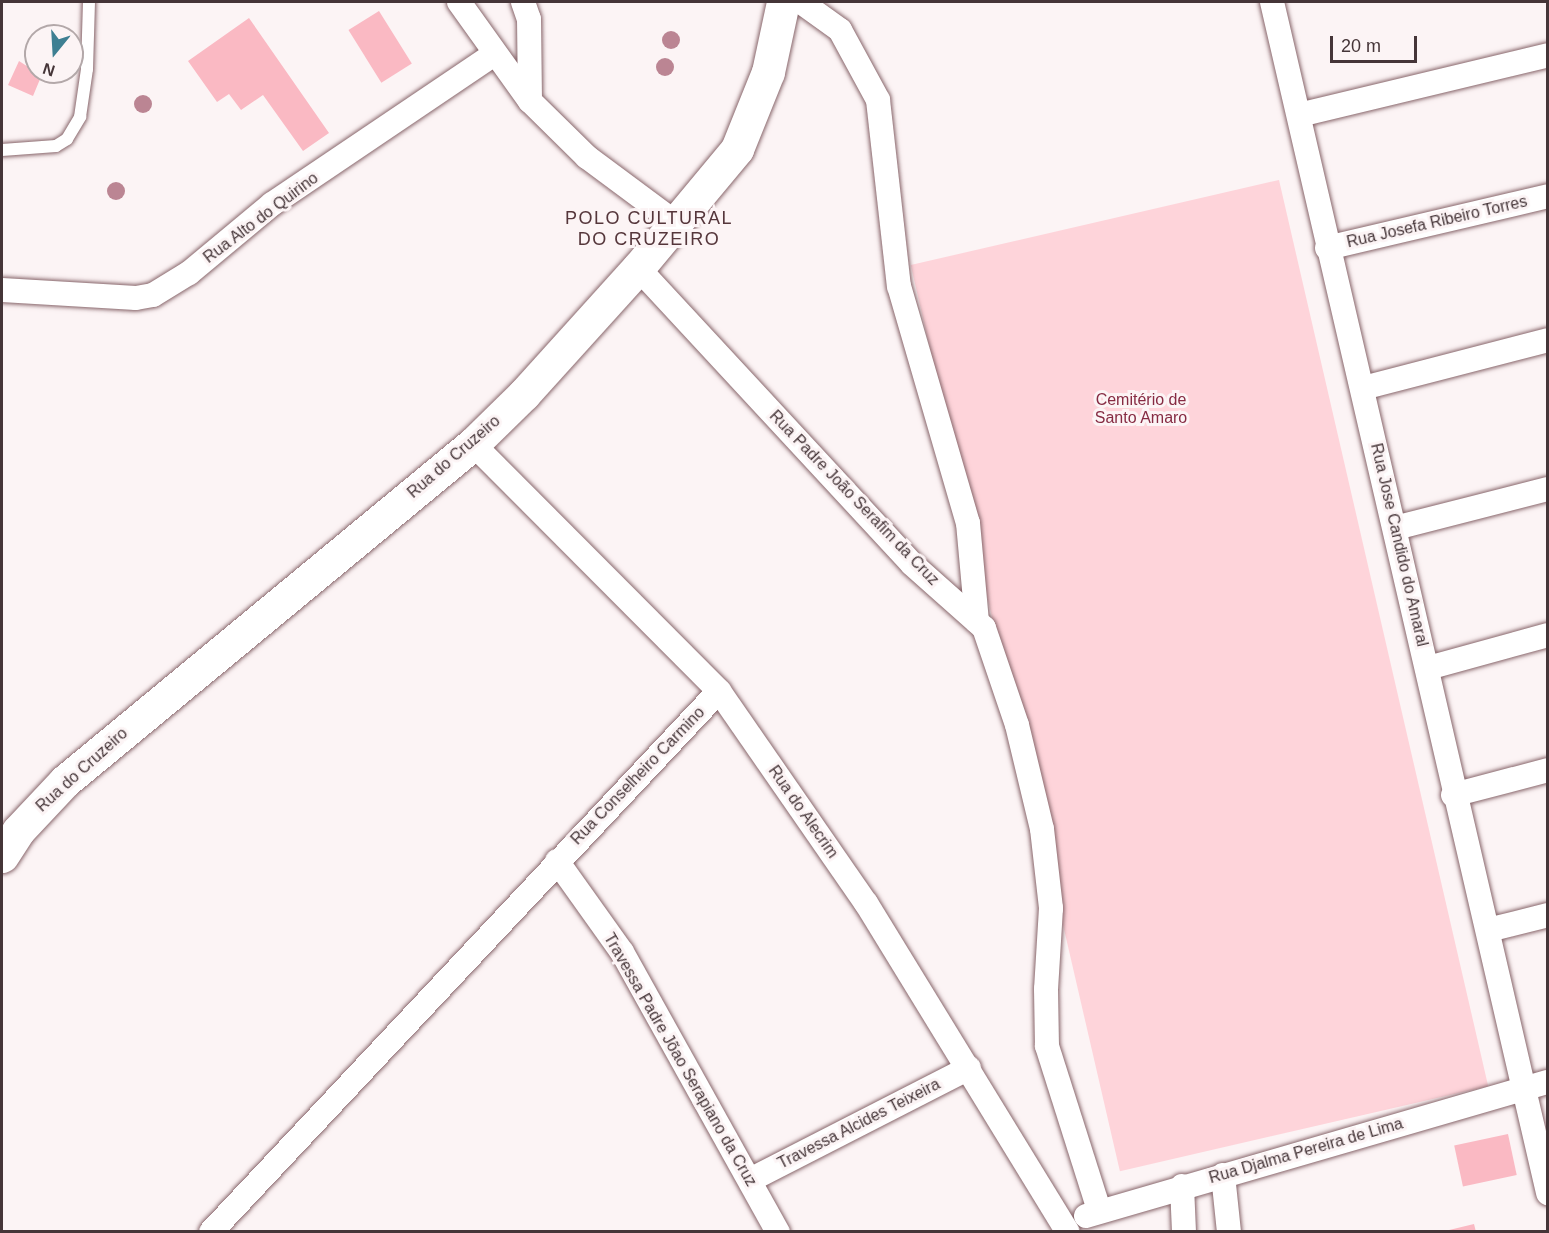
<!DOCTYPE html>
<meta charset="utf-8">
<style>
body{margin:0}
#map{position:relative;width:1549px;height:1233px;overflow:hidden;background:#fcf4f5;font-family:Helvetica,sans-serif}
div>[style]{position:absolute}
.green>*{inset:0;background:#fed4da;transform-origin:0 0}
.building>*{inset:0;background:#fab9c3;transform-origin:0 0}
.roads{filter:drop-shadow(0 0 2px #88666b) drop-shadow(0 0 2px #88666b)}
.lane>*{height:12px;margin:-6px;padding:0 6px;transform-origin:6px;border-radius:6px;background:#fff}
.street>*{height:24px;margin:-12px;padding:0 12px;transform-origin:12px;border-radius:12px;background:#fff}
.secondary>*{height:33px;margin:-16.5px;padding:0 16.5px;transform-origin:16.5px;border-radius:16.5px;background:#fff}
.trees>*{width:18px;height:18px;margin:-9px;border-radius:50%;background:#bb8593}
span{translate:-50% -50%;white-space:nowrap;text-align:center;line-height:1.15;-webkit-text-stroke:6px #fcf4f5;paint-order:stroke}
.street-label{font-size:16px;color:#453538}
.park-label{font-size:16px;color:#862b43}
.neighbourhood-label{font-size:18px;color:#55363b;letter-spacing:1.5px}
.frame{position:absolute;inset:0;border:3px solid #453538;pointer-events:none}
.north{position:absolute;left:24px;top:24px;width:60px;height:60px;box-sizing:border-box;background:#fcf4f5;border:2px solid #b3a8a9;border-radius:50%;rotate:198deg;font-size:16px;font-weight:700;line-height:24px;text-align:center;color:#453538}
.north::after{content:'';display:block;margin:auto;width:21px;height:27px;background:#3e7f92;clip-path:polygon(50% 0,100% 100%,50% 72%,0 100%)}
.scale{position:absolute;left:1330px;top:36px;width:87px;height:27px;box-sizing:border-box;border:3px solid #453538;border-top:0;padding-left:8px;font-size:18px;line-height:21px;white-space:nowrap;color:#453538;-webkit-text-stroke:4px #fcf4f5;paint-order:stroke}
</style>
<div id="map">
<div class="green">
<i style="left:1279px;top:180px;width:930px;height:378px;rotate:77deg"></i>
</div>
<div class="building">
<i style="left:379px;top:11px;width:62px;height:36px;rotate:58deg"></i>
<i style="clip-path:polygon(249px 18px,329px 133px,303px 151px,263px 95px,241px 110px,229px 94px,217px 102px,188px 61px)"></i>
<i style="clip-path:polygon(19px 61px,36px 72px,43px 72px,33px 96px,8px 85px)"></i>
<i style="left:1508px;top:1134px;width:42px;height:55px;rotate:78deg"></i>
<i style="clip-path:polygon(1474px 1224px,1476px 1232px,1445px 1232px,1445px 1231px)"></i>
</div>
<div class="roads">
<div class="lane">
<i style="left:2px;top:150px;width:54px;rotate:-4.2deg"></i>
<i style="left:56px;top:146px;width:13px;rotate:-32deg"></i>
<i style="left:67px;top:139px;width:26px;rotate:-59deg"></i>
<i style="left:80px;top:117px;width:49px;rotate:-81.7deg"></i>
<i style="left:87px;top:69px;width:67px;rotate:-88.3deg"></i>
</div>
<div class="street">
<i style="left:459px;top:2px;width:122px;rotate:54.4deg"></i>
<i style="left:530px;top:101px;width:80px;rotate:44.5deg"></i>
<i style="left:587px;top:157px;width:111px;rotate:36.6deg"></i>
<i style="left:523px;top:2px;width:18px;rotate:71deg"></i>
<i style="left:529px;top:19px;width:82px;rotate:89.3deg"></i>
<i style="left:801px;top:2px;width:48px;rotate:35.7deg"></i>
<i style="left:840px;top:30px;width:80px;rotate:61.5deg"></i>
<i style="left:878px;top:100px;width:187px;rotate:83.6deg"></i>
<i style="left:899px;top:286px;width:247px;rotate:73.8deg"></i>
<i style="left:968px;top:523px;width:99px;rotate:84.8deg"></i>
<i style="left:1272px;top:2px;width:1223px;rotate:76.95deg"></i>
<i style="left:1299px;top:115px;width:256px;rotate:-13.5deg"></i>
<i style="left:1327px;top:248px;width:227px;rotate:-13.2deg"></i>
<i style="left:638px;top:268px;width:403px;rotate:47.2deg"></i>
<i style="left:912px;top:564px;width:96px;rotate:41.6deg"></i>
<i style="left:984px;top:628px;width:102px;rotate:71.2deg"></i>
<i style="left:1017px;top:725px;width:107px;rotate:76.5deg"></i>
<i style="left:1042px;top:829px;width:80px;rotate:83.5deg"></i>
<i style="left:1051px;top:908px;width:81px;rotate:93.5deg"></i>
<i style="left:1046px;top:989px;width:57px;rotate:89deg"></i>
<i style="left:1047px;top:1046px;width:172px;rotate:72.4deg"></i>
<i style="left:2px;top:290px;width:134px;rotate:3.4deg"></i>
<i style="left:136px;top:298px;width:17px;rotate:-10deg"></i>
<i style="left:153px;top:295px;width:42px;rotate:-31.4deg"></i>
<i style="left:189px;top:273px;width:108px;rotate:-39.7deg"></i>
<i style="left:272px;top:204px;width:268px;rotate:-34deg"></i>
<i style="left:1363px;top:388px;width:191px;rotate:-14.5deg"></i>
<i style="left:473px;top:444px;width:349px;rotate:45.1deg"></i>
<i style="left:719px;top:691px;width:258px;rotate:55.3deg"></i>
<i style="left:866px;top:903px;width:386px;rotate:58.5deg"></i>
<i style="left:1395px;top:528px;width:158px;rotate:-14.3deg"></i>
<i style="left:1428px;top:668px;width:124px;rotate:-15.4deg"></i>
<i style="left:1453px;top:795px;width:98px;rotate:-14.7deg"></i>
<i style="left:557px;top:861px;width:112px;rotate:54.5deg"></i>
<i style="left:622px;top:952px;width:321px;rotate:60.9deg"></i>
<i style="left:1488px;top:930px;width:62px;rotate:-14deg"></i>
<i style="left:1223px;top:1175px;width:57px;rotate:84deg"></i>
<i style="left:750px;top:1180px;width:246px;rotate:-27.1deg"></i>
<i style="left:1182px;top:1186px;width:46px;rotate:87.5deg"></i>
<i style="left:1086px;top:1216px;width:481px;rotate:-16.2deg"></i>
<i style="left:211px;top:1232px;width:742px;rotate:-46.8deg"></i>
</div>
<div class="secondary">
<i style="left:2px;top:856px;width:30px;rotate:-57deg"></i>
<i style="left:18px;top:831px;width:69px;rotate:-46.8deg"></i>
<i style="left:65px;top:781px;width:529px;rotate:-39.56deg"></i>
<i style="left:473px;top:444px;width:71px;rotate:-44.4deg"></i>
<i style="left:524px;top:394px;width:170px;rotate:-47.9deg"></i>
<i style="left:638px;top:268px;width:155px;rotate:-50.2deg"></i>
<i style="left:737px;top:149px;width:83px;rotate:-68.1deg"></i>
<i style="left:768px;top:72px;width:72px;rotate:-77.9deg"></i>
</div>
</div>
<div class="trees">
<i style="left:671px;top:40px"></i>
<i style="left:665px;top:67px"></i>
<i style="left:143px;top:104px"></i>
<i style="left:116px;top:191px"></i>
</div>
<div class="street-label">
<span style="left:261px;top:218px;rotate:-37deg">Rua Alto do Quirino</span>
<span style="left:1437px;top:222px;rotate:-13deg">Rua Josefa Ribeiro Torres</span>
<span style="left:454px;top:457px;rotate:-41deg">Rua do Cruzeiro</span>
<span style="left:854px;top:498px;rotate:46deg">Rua Padre João Serafim da Cruz</span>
<span style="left:1399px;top:545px;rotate:77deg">Rua Jose Candido do Amaral</span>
<span style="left:82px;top:770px;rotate:-42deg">Rua do Cruzeiro</span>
<span style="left:638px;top:776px;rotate:-46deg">Rua Conselheiro Carmino</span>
<span style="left:803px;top:812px;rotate:55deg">Rua do Alecrim</span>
<span style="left:680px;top:1060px;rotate:60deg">Travessa Padre Jõao Serapiano da Cruz</span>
<span style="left:859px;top:1124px;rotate:-27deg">Travessa Alcides Teixeira</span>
<span style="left:1306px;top:1151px;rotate:-16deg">Rua Djalma Pereira de Lima</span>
</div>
<div class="park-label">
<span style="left:1141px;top:409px">Cemitério de<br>Santo Amaro</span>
</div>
<div class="neighbourhood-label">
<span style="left:649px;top:229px">POLO CULTURAL<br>DO CRUZEIRO</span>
</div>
<div class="frame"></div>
<div class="north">N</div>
<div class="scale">20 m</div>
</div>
